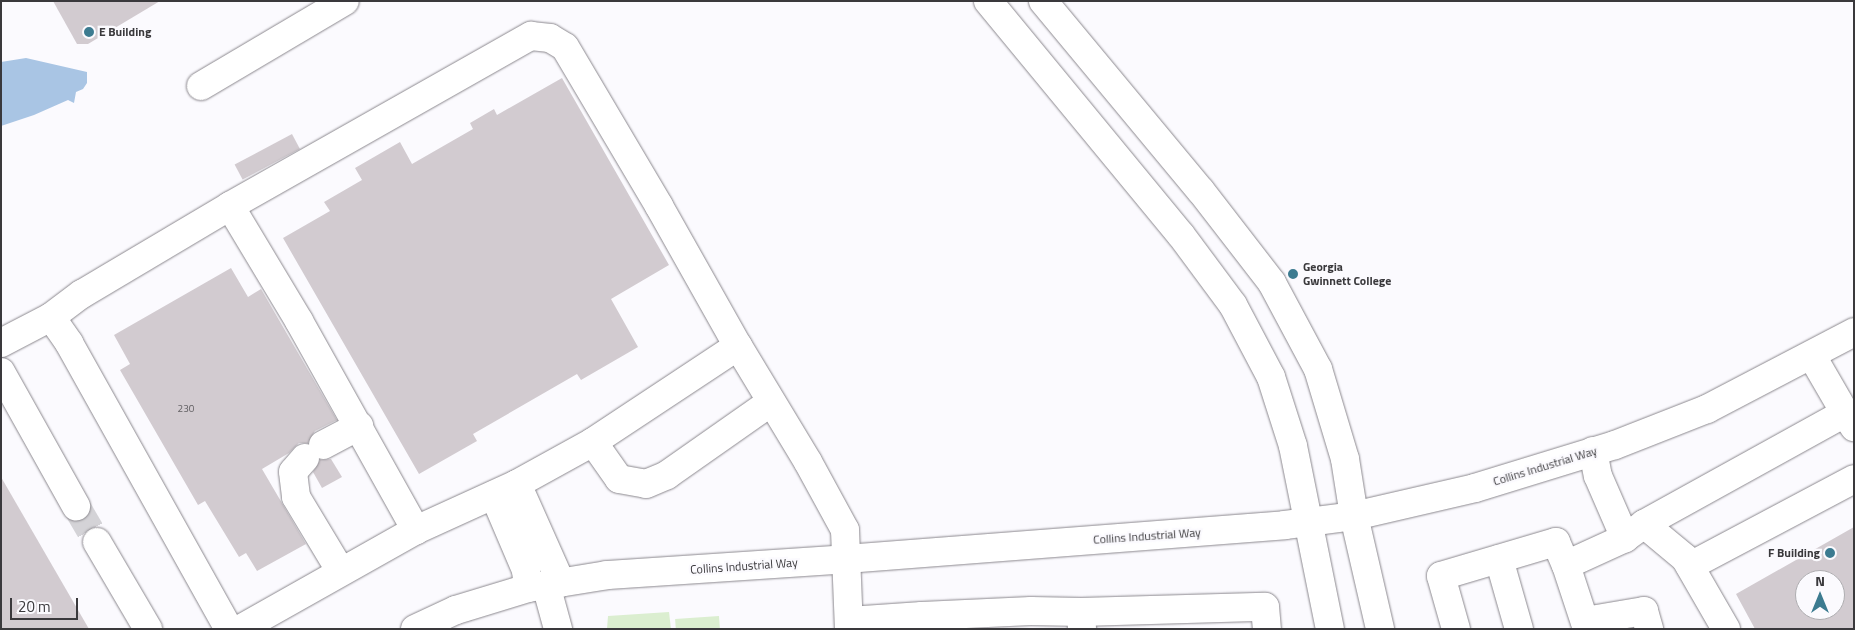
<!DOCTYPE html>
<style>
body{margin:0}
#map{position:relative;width:1855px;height:630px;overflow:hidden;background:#fbfafe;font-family:"Titillium Web",sans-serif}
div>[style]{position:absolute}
.green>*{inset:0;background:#dbeed0;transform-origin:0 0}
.water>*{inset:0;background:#a9c5e4}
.building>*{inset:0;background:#d2cbd0;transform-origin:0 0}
.minor-tunnel>*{height:28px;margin-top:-14px;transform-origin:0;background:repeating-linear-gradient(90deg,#d4d3d7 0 28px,transparent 0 42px)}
.roads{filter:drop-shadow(0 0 1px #8b888e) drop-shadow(0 0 1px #8b888e)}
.minor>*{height:28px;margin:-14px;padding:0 14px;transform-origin:14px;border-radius:14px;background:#fff}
.dots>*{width:14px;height:14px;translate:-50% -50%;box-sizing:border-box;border:2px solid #fbfafe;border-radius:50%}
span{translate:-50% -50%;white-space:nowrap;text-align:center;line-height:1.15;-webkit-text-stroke:4.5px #fbfafe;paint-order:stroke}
.number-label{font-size:10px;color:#605e61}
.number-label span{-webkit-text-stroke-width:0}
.poi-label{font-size:12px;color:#3a393c;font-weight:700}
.left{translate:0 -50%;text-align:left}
.right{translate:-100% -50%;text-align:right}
.street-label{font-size:12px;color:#3a393c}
.frame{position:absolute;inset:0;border:2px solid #3a393c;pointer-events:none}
.north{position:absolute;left:1795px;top:570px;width:50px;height:50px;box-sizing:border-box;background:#fbfafe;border:1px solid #aeadb0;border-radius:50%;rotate:0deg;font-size:14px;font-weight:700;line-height:20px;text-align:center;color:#3a393c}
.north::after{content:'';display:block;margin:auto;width:18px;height:22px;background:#3c7b90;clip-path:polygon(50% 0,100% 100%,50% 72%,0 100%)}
.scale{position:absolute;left:10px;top:598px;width:68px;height:22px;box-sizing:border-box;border:2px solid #3a393c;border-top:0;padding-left:6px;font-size:15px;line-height:18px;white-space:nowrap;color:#3a393c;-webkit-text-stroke:4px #fbfafe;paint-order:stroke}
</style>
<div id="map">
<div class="green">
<i style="clip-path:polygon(669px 612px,671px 629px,607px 629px,608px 616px)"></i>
<i style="left:719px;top:616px;width:13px;height:44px;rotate:86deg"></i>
</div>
<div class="water">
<i style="clip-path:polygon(26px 58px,87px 72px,87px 83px,83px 89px,76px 92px,74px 103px,68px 100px,34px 115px,1px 126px,1px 62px)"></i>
</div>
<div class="building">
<i style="clip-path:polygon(53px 1px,160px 1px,88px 44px,77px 44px)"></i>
<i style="clip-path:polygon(562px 78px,669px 265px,611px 299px,638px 347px,581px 380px,577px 374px,473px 434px,477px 441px,419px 474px,283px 238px,330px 211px,324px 202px,362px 180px,355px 168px,400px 142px,412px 164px,473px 129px,470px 123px,494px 109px,497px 115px)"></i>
<i style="left:292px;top:134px;width:17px;height:65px;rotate:62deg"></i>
<i style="clip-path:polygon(231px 268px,248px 297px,261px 289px,337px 420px,315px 431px,308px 443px,299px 443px,289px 453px,262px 469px,306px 544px,257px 571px,246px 553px,239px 557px,205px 501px,198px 505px,120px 370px,130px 364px,114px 335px)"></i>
<i style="clip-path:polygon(331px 459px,342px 477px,322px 488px,313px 472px,320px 460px)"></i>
<i style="clip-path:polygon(1px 477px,89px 629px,1px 629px)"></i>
<i style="clip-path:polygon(evenodd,1854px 527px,1854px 629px,1755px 629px,1736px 594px,1854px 527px,1805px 580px,1835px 580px,1835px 610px,1805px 610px,1805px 580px)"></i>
</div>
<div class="minor-tunnel">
<i style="left:76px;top:506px;width:42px;rotate:59.7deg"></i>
</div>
<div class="roads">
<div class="minor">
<i style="left:988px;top:1px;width:303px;rotate:50.5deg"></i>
<i style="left:1181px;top:235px;width:87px;rotate:53.4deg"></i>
<i style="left:1233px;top:305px;width:81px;rotate:62.2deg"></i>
<i style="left:1271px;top:377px;width:72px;rotate:72.3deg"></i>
<i style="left:1293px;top:446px;width:187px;rotate:78.6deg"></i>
<i style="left:1043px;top:1px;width:247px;rotate:50.3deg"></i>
<i style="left:1201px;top:191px;width:116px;rotate:52.3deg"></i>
<i style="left:1272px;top:283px;width:98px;rotate:61.9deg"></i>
<i style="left:1318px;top:369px;width:94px;rotate:73.3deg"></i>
<i style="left:1345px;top:459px;width:58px;rotate:81deg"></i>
<i style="left:1354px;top:516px;width:116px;rotate:77deg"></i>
<i style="left:201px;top:86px;width:167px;rotate:-30.6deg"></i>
<i style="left:230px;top:206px;width:134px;rotate:59deg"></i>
<i style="left:299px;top:321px;width:240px;rotate:60.8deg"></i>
<i style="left:51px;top:317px;width:32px;rotate:55deg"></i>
<i style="left:69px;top:343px;width:328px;rotate:60.8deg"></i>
<i style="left:1px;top:343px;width:56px;rotate:-27.5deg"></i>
<i style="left:51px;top:317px;width:39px;rotate:-37deg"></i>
<i style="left:82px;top:294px;width:172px;rotate:-30.7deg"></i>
<i style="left:230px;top:206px;width:346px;rotate:-29.5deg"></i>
<i style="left:531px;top:36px;width:19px;rotate:6deg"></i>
<i style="left:550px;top:38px;width:17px;rotate:31deg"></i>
<i style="left:565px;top:47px;width:185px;rotate:59.4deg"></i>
<i style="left:659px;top:206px;width:161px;rotate:60.6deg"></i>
<i style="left:738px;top:346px;width:174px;rotate:146.5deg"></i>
<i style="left:593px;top:442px;width:87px;rotate:151.1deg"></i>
<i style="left:517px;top:484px;width:111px;rotate:155.5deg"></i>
<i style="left:416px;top:530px;width:202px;rotate:150.6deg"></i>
<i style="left:738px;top:346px;width:135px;rotate:58.9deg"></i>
<i style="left:808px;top:462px;width:77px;rotate:61.4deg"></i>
<i style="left:845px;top:530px;width:99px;rotate:87.7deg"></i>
<i style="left:1812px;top:356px;width:66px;rotate:59.9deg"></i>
<i style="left:1px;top:372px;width:154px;rotate:60.8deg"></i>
<i style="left:593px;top:442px;width:45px;rotate:54.9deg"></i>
<i style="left:619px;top:479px;width:27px;rotate:10deg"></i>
<i style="left:646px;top:484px;width:23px;rotate:-23deg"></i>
<i style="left:667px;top:475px;width:127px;rotate:-35.1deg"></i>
<i style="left:323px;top:445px;width:41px;rotate:-27.8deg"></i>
<i style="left:1593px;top:451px;width:25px;rotate:79deg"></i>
<i style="left:1598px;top:476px;width:68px;rotate:66.5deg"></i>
<i style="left:305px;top:458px;width:18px;rotate:131deg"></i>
<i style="left:293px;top:472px;width:25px;rotate:83deg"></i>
<i style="left:296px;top:497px;width:87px;rotate:59deg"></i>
<i style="left:517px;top:484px;width:108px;rotate:66deg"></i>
<i style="left:494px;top:495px;width:82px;rotate:66.9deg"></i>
<i style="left:526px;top:570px;width:18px;rotate:84deg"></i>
<i style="left:1644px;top:524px;width:230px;rotate:-28.9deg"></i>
<i style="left:1845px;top:413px;width:17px;rotate:57deg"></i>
<i style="left:97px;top:542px;width:101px;rotate:59.6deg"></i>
<i style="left:1499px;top:559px;width:73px;rotate:74.1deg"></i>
<i style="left:1690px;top:566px;width:186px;rotate:-27.9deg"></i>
<i style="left:546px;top:585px;width:46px;rotate:74.7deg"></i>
<i style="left:922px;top:616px;width:109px;rotate:-2.6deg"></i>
<i style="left:1031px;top:611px;width:50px;rotate:1.1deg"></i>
<i style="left:849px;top:621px;width:73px;rotate:-3.9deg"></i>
<i style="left:922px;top:616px;width:13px;rotate:86deg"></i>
<i style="left:1585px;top:621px;width:60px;rotate:-9.6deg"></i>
<i style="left:1644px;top:611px;width:19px;rotate:74deg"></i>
<i style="left:415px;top:629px;width:45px;rotate:-24.9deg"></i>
<i style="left:456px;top:610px;width:75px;rotate:-17deg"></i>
<i style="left:528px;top:588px;width:80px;rotate:-9.3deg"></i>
<i style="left:607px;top:575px;width:240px;rotate:-3.8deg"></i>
<i style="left:846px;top:559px;width:440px;rotate:-4.4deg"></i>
<i style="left:1285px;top:525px;width:70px;rotate:-7.4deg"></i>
<i style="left:1354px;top:516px;width:124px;rotate:-13deg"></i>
<i style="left:1475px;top:488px;width:146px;rotate:-17.1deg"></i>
<i style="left:1615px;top:445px;width:99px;rotate:-21.4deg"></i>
<i style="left:1707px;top:409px;width:166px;rotate:-27.6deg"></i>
<i style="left:1082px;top:629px;width:17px;rotate:-93deg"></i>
<i style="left:1081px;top:612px;width:184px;rotate:-1.6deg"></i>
<i style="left:1265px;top:607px;width:22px;rotate:85deg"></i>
<i style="left:1456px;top:629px;width:55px;rotate:-105.8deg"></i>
<i style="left:1441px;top:576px;width:120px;rotate:-16.5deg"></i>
<i style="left:1556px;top:542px;width:25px;rotate:67deg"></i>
<i style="left:1587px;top:629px;width:67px;rotate:-108.2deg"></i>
<i style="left:1566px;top:565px;width:65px;rotate:-24.6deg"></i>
<i style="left:1625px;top:538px;width:24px;rotate:-36deg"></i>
<i style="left:1644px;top:524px;width:53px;rotate:39.7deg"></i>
<i style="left:1685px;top:558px;width:82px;rotate:60deg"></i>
</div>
</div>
<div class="dots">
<i style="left:89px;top:32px;background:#3c7b90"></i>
<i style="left:1293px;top:274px;background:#3c7b90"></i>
<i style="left:1830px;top:553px;background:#3c7b90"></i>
</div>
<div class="number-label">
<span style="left:186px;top:409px">230</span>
</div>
<div class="poi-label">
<span class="left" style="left:99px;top:32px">E Building</span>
<span class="left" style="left:1303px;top:274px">Georgia<br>Gwinnett College</span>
<span class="right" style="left:1820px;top:553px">F Building</span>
</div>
<div class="street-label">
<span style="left:1545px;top:466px;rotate:-17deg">Collins Industrial Way</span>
<span style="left:1147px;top:536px;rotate:-4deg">Collins Industrial Way</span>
<span style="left:744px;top:566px;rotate:-4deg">Collins Industrial Way</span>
</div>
<div class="frame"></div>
<div class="north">N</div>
<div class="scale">20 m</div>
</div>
